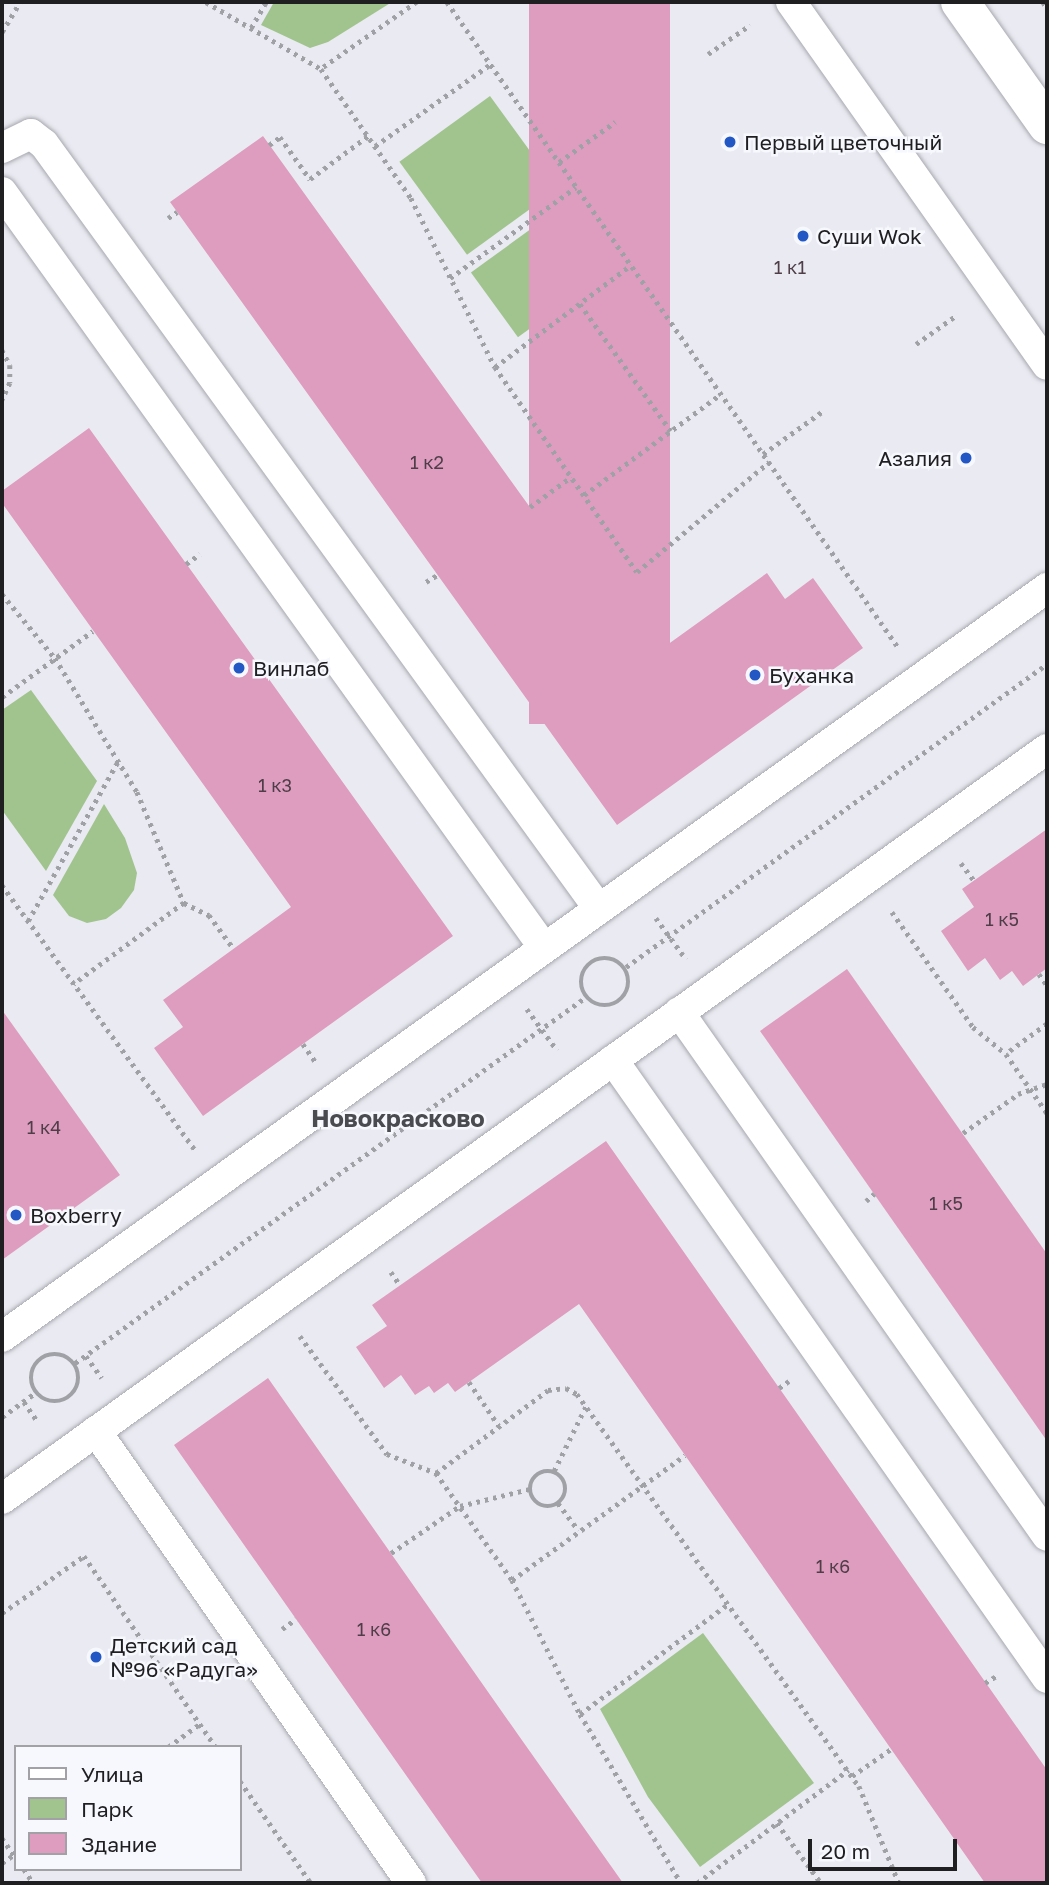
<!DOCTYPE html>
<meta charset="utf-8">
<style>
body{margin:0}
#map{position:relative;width:1049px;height:1885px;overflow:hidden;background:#eaebf2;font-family:"Golos Text",sans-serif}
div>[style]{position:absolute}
.green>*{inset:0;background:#a1c48f;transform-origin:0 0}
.building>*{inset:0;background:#de9dbe;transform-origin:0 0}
.path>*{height:4.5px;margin-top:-2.25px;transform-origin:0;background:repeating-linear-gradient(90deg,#a0a1a6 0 3.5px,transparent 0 8.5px)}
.path>.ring{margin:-2.25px;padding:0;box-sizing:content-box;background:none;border:4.5px solid #a0a1a6;border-radius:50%}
.roads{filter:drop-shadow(0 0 2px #a7a8af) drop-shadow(0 0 2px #a7a8af)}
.service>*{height:30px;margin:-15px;padding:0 15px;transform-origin:15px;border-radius:15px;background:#fff}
.secondary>*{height:38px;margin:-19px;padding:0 19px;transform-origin:19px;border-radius:19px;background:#fff}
.dots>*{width:19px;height:19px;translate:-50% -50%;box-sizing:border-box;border:4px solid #f7f8fe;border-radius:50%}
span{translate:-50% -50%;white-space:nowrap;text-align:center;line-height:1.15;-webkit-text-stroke:5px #f7f8fe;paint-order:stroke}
.number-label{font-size:18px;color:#4f3e49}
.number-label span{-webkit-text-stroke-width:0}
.poi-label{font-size:21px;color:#1f1f22}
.left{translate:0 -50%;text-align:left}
.right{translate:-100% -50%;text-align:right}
.quarter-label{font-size:24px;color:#4a4b51;font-weight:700}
.frame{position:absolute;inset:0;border:4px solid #1f1f22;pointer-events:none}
.legend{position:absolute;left:14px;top:1745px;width:228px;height:126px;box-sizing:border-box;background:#f7f8fe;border:2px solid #a1a1a6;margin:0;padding:9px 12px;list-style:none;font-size:21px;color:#1f1f22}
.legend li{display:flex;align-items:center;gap:14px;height:35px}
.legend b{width:35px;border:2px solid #a1a1a6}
.scale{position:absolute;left:808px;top:1839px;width:149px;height:32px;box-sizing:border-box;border:4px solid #1f1f22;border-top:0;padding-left:9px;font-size:21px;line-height:24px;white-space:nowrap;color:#1f1f22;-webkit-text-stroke:5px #f7f8fe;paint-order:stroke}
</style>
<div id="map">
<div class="green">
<i style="clip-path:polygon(274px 2px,392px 2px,328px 42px,310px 48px,261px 25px)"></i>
<i style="left:490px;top:96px;width:115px;height:112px;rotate:54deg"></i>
<i style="left:568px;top:202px;width:80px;height:120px;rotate:54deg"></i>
<i style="clip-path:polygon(31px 690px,97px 781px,46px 871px,2px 810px,2px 710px)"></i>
<i style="clip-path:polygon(104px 804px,125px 838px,137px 873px,134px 890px,121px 908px,106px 919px,87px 923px,69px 916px,53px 895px)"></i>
<i style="clip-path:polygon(703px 1633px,814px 1783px,700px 1867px,648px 1797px,600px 1709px)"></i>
</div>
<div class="building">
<i style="left:529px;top:2px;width:141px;height:722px"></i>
<i style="clip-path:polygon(263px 136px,642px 663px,767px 573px,785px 599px,813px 578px,863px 648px,617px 825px,170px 202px)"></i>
<i style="clip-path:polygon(89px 428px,453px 936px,203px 1116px,154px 1048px,183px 1027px,163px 1000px,291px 907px,2px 503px,2px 491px)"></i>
<i style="clip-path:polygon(1047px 829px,1047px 968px,1023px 986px,1012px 971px,1000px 980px,985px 958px,968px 971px,941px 931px,974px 907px,962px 889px)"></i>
<i style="clip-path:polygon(847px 969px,1047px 1254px,1047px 1441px,760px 1031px)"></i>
<i style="clip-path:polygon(2px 1010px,120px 1175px,2px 1260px)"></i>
<i style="clip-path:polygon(606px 1141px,1047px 1770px,1047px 1883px,985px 1883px,579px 1304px,455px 1392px,448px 1383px,434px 1393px,429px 1386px,415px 1395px,401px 1375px,384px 1388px,356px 1347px,387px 1326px,372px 1305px)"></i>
<i style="clip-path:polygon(268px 1378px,519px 1736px,623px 1883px,482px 1883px,296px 1619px,174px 1445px)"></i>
</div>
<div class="path">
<i style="left:206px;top:2px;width:133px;rotate:30.2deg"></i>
<i style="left:417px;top:2px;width:117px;rotate:145.1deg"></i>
<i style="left:321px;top:69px;width:157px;rotate:55.1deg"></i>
<i style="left:411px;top:198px;width:189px;rotate:63.6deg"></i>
<i style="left:495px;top:367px;width:249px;rotate:55.3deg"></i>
<i style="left:637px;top:572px;width:172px;rotate:-39.8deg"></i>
<i style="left:447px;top:2px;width:787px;rotate:55.04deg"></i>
<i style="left:1043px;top:2px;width:7px;rotate:56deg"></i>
<i style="left:251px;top:28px;width:30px;rotate:-60deg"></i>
<i style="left:2px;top:32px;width:35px;rotate:-59deg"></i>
<i style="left:708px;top:54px;width:51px;rotate:-34.6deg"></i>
<i style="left:269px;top:145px;width:14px;rotate:-36deg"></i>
<i style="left:280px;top:137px;width:52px;rotate:54.5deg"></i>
<i style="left:310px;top:179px;width:72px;rotate:-36.6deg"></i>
<i style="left:375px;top:146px;width:142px;rotate:-35.3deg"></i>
<i style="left:559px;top:162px;width:69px;rotate:-35.5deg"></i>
<i style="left:168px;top:218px;width:11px;rotate:-34deg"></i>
<i style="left:450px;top:278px;width:155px;rotate:-35.8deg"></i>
<i style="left:580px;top:304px;width:156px;rotate:54.4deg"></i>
<i style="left:916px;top:344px;width:50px;rotate:-35.3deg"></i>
<i style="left:2px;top:350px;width:17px;rotate:62deg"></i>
<i style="left:10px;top:365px;width:18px;rotate:90deg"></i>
<i style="left:10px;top:383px;width:19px;rotate:115deg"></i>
<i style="left:495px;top:367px;width:170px;rotate:-36.9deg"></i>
<i style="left:763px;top:454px;width:74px;rotate:-35.6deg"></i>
<i style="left:584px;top:495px;width:170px;rotate:-36.4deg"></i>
<i style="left:530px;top:507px;width:51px;rotate:-36.2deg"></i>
<i style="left:186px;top:564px;width:17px;rotate:-36deg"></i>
<i style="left:426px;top:582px;width:13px;rotate:-32deg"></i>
<i style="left:2px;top:594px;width:83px;rotate:50.4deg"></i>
<i style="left:55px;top:658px;width:157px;rotate:58.5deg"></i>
<i style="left:137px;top:792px;width:121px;rotate:67.1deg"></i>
<i style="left:184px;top:903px;width:137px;rotate:143.6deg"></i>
<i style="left:2px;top:697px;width:112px;rotate:-36deg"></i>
<i style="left:961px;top:863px;width:21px;rotate:53deg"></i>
<i style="left:2px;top:885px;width:328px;rotate:53.9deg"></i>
<i style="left:184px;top:903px;width:28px;rotate:26deg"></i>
<i style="left:209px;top:915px;width:42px;rotate:53.7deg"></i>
<i style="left:892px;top:912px;width:141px;rotate:54.8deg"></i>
<i style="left:973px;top:1027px;width:43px;rotate:39.3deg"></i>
<i style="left:656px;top:918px;width:51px;rotate:53.8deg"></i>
<i style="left:28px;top:921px;width:184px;rotate:-60.6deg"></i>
<i class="ring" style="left:581px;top:958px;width:43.5px;height:43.5px"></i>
<i style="left:626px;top:967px;width:519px;rotate:-35.74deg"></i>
<i style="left:1039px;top:974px;width:14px;rotate:54deg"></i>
<i style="left:527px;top:1009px;width:51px;rotate:53.8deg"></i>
<i style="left:1047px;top:1024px;width:51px;rotate:143.8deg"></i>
<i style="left:1006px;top:1054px;width:72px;rotate:55.2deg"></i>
<i style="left:303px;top:1044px;width:24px;rotate:55deg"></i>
<i style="left:963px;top:1133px;width:67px;rotate:-35.3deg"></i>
<i style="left:1018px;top:1094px;width:31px;rotate:-19deg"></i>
<i style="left:866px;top:1201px;width:11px;rotate:-41deg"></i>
<i style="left:391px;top:1272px;width:16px;rotate:55deg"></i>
<i style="left:300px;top:1336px;width:147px;rotate:53.6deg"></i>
<i style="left:387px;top:1454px;width:53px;rotate:21.2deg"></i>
<i style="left:436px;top:1473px;width:131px;rotate:54.6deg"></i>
<i style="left:512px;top:1580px;width:150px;rotate:63.1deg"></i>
<i style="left:580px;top:1714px;width:197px;rotate:59.1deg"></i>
<i class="ring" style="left:31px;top:1354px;width:43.5px;height:43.5px"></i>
<i style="left:86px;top:1356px;width:27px;rotate:54deg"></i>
<i style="left:75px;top:1363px;width:629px;rotate:-35.61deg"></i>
<i style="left:469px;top:1382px;width:53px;rotate:55.7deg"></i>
<i style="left:779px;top:1388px;width:12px;rotate:-35deg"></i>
<i style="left:24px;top:1402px;width:24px;rotate:55deg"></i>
<i style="left:2px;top:1417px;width:41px;rotate:-36deg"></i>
<i class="ring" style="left:530px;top:1471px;width:31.5px;height:31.5px"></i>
<i style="left:554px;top:1471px;width:72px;rotate:-63.8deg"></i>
<i style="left:436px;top:1473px;width:139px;rotate:-36.5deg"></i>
<i style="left:548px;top:1390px;width:18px;rotate:-6deg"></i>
<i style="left:566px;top:1388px;width:13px;rotate:29deg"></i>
<i style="left:577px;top:1394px;width:483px;rotate:54.3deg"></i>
<i style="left:859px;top:1786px;width:105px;rotate:67.6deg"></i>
<i style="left:558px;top:1503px;width:34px;rotate:53deg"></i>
<i style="left:391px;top:1553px;width:83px;rotate:-34.3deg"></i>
<i style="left:460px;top:1506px;width:71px;rotate:-13.8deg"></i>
<i style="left:512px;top:1580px;width:213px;rotate:-35.8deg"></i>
<i style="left:2px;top:1613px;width:100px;rotate:-34.8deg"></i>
<i style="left:84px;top:1556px;width:232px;rotate:55.4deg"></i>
<i style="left:282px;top:1629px;width:17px;rotate:-36deg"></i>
<i style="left:985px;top:1683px;width:13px;rotate:-32deg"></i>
<i style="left:580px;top:1714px;width:184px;rotate:-36.6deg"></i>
<i style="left:168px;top:1747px;width:39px;rotate:-36deg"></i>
<i style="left:852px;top:1776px;width:47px;rotate:-34.7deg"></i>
<i style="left:240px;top:1781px;width:124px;rotate:55.2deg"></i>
<i style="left:777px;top:1823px;width:74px;rotate:53.7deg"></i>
<i style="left:2px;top:1838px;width:24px;rotate:55deg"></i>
<i style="left:2px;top:1863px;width:16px;rotate:-35deg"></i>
<i style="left:24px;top:1869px;width:17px;rotate:57deg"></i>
<i style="left:697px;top:1883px;width:189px;rotate:-36.8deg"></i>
</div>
<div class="roads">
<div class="service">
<i style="left:791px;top:2px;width:444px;rotate:54.8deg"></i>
<i style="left:2px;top:148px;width:32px;rotate:-26deg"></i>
<i style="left:31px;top:134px;width:16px;rotate:38deg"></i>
<i style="left:44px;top:144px;width:945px;rotate:54.04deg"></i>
<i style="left:2px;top:192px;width:930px;rotate:54.36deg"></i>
<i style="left:679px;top:1012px;width:640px;rotate:54.92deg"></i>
<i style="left:613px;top:1060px;width:755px;rotate:54.92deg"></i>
<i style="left:2px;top:1337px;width:1286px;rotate:-35.63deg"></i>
<i style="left:96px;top:1431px;width:551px;rotate:55.13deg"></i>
<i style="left:2px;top:1499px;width:1286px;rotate:-35.67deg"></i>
</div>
<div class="secondary">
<i style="left:960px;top:2px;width:151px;rotate:54.7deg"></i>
</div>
</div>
<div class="dots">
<i style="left:730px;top:142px;background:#2257c4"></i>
<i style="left:803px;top:236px;background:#2257c4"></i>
<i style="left:966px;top:458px;background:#2257c4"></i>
<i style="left:239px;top:668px;background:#2257c4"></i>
<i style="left:755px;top:675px;background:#2257c4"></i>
<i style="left:16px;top:1215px;background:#2257c4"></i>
<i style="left:96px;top:1657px;background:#2257c4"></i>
</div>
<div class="number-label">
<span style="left:790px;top:267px">1 к1</span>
<span style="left:427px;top:462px">1 к2</span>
<span style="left:275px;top:785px">1 к3</span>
<span style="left:1002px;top:919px">1 к5</span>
<span style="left:44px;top:1127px">1 к4</span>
<span style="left:946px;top:1203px">1 к5</span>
<span style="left:833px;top:1566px">1 к6</span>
<span style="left:374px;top:1629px">1 к6</span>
</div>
<div class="poi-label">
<span class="left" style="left:744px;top:142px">Первый цветочный</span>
<span class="left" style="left:817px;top:236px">Суши Wok</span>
<span class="right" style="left:952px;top:458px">Азалия</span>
<span class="left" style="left:253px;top:668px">Винлаб</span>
<span class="left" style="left:769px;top:675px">Буханка</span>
<span class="left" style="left:30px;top:1215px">Boxberry</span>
<span class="left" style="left:110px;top:1657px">Детский сад<br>№96 «Радуга»</span>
</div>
<div class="quarter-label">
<span style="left:398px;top:1118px">Новокрасково</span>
</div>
<div class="frame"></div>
<ul class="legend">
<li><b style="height:9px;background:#fff"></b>Улица</li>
<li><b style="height:19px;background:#a1c48f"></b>Парк</li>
<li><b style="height:19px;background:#de9dbe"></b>Здание</li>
</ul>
<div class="scale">20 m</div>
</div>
